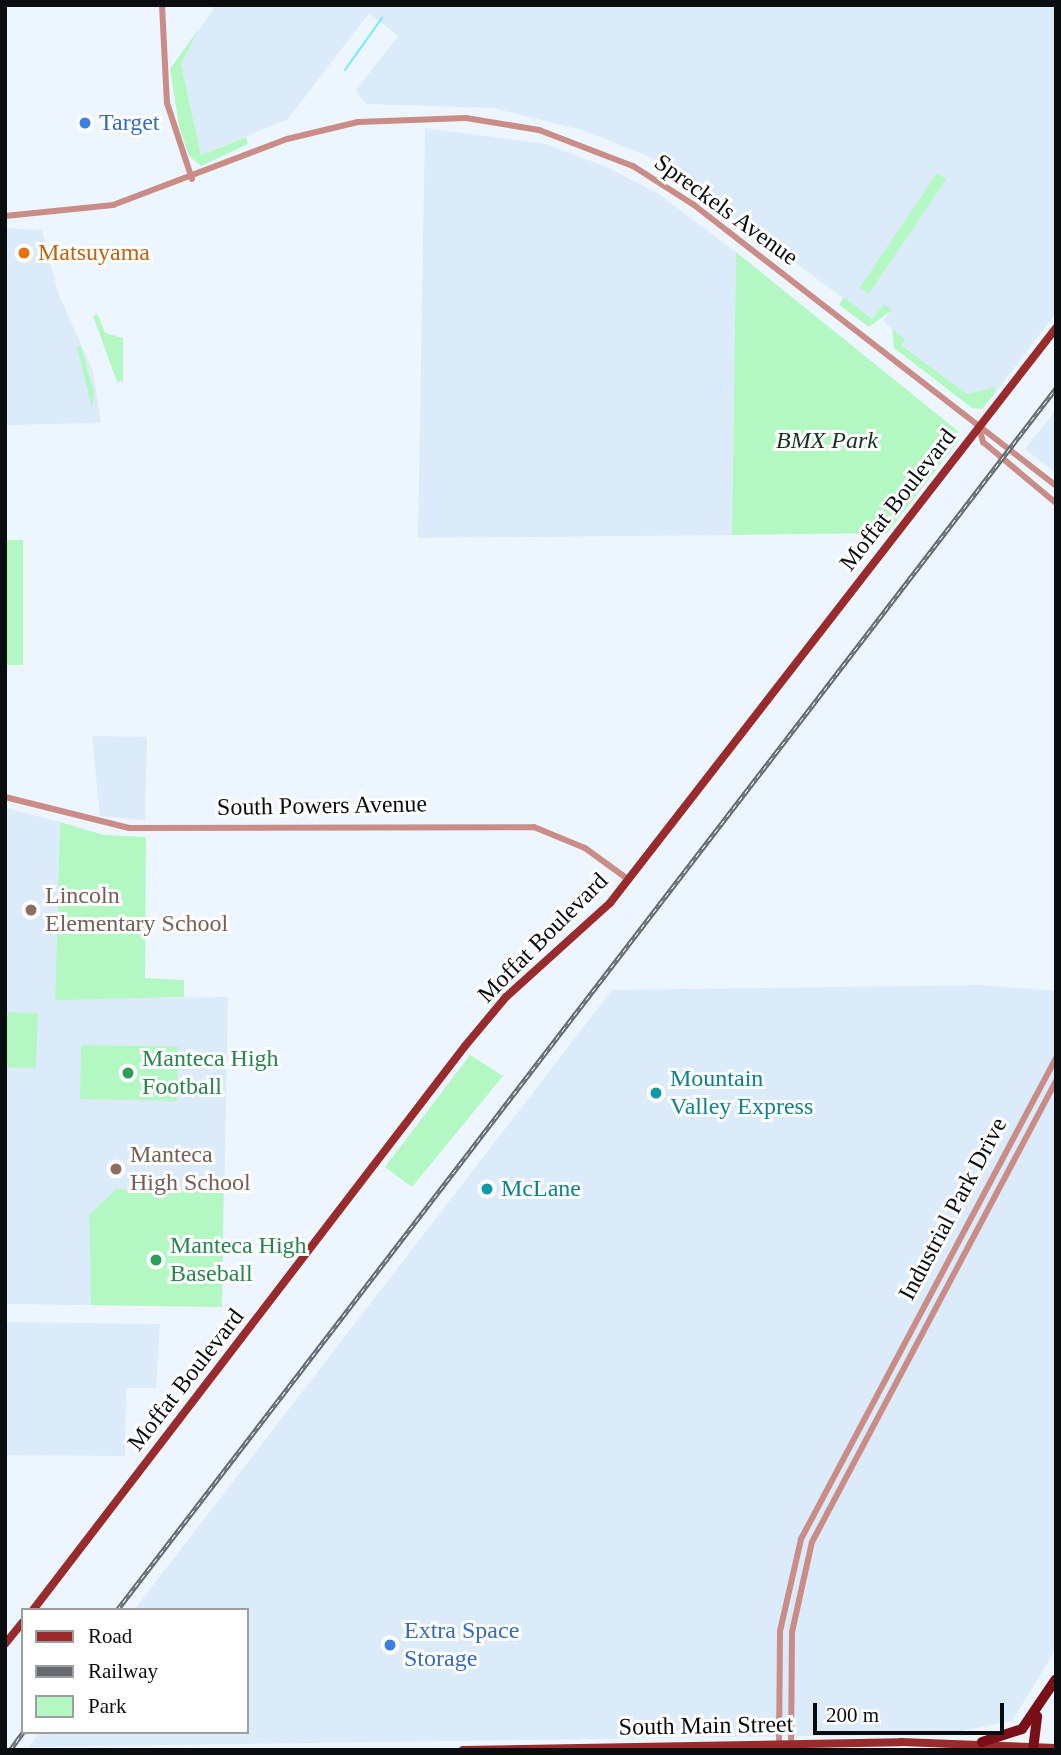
<!DOCTYPE html>
<style>
body{margin:0}
#map{position:relative;width:1061px;height:1755px;overflow:hidden;background:#edf6ff;font-family:"Times New Roman",serif}
div>[style]{position:absolute}
.built>*{inset:0;background:#dcebf9}
.green>*{inset:0;background:#b3f8c2;transform-origin:0 0}
.stream>*{height:2px;margin:-1px;padding:0 1px;transform-origin:1px;border-radius:1px;background:#71ecfc}
.minor>*{height:6px;margin:-3px;padding:0 3px;transform-origin:3px;border-radius:3px;background:#ca8c87}
.major>*{height:8px;margin:-4px;padding:0 4px;transform-origin:4px;border-radius:4px;background:#9a2b2d}
.highway>*{height:10px;margin:-5px;padding:0 5px;transform-origin:5px;border-radius:5px;background:#791018}
.rail>*{height:4.5px;margin-top:-2.25px;transform-origin:0;background:repeating-linear-gradient(90deg,#fff 0 5px,#656a70 0 10px);box-sizing:border-box;border-block:2px solid #656a70}
.dots>*{width:19px;height:19px;translate:-50% -50%;box-sizing:border-box;border:4px solid #fff;border-radius:50%}
span{translate:-50% -50%;white-space:nowrap;text-align:center;line-height:1.15;-webkit-text-stroke:6px #fff;paint-order:stroke}
.shop-label{font-size:24px;color:#366cbe}
.left{translate:0 -50%;text-align:left}
.street-label{font-size:24px;color:#0a0d10}
.food-label{font-size:24px;color:#c56008}
.park-label{font-size:24px;color:#15341d;font-style:italic}
.education-label{font-size:24px;color:#785e54}
.leisure-label{font-size:24px;color:#27864d}
.culture-label{font-size:24px;color:#0d838f}
.frame{position:absolute;inset:0;border:7px solid #0a0d10;pointer-events:none}
.legend{position:absolute;left:21px;top:1608px;width:228px;height:126px;box-sizing:border-box;background:#fff;border:2px solid #9d9e9f;margin:0;padding:9px 12px;list-style:none;font-size:21px;color:#0a0d10}
.legend li{display:flex;align-items:center;gap:14px;height:35px}
.legend b{width:35px;border:2px solid #9d9e9f}
.scale{position:absolute;left:813px;top:1703px;width:191px;height:32px;box-sizing:border-box;border:4px solid #0a0d10;border-top:0;padding-left:9px;font-size:21px;line-height:24px;white-space:nowrap;color:#0a0d10;-webkit-text-stroke:5px #fff;paint-order:stroke}
</style>
<div id="map">
<div class="built">
<i style="clip-path:polygon(216px 5px,1056px 5px,1056px 313px,995px 393px,995px 387px,967px 394px,900px 344px,904px 339px,883px 321px,891px 310px,884px 304px,872px 319px,650px 157px,582px 130px,493px 108px,366px 104px,356px 90px,398px 36px,369px 13px,288px 119px,201px 155px,180px 59px)"></i>
<i style="clip-path:polygon(425px 128px,546px 144px,609px 168px,659px 194px,736px 252px,732px 535px,418px 538px)"></i>
<i style="clip-path:polygon(5px 228px,42px 230px,58px 293px,93px 371px,101px 423px,5px 425px)"></i>
<i style="clip-path:polygon(1056px 410px,1056px 473px,1025px 449px)"></i>
<i style="clip-path:polygon(92px 736px,147px 737px,145px 820px,100px 816px)"></i>
<i style="clip-path:polygon(5px 808px,60px 822px,55px 999px,228px 997px,222px 1307px,5px 1304px)"></i>
<i style="clip-path:polygon(981px 985px,1056px 991px,1056px 1649px,1012px 1721px,945px 1734px,29px 1747px,40px 1732px,247px 1732px,247px 1610px,134px 1610px,612px 990px)"></i>
<i style="clip-path:polygon(5px 1322px,160px 1324px,156px 1388px,126px 1388px,125px 1456px,5px 1455px)"></i>
</div>
<div class="green">
<i style="clip-path:polygon(200px 27px,181px 64px,201px 155px,246px 137px,248px 144px,201px 166px,189px 156px,179px 126px,170px 69px)"></i>
<i style="left:937px;top:173px;width:11px;height:138px;rotate:34deg"></i>
<i style="clip-path:polygon(736px 252px,958px 431px,959px 440px,887px 533px,732px 535px)"></i>
<i style="clip-path:polygon(844px 297px,872px 319px,884px 304px,892px 310px,869px 327px,839px 305px)"></i>
<i style="clip-path:polygon(98px 315px,105px 333px,123px 338px,123px 381px,117px 382px,93px 316px)"></i>
<i style="clip-path:polygon(892px 329px,905px 339px,901px 345px,967px 394px,995px 387px,995px 393px,982px 409px,972px 408px,894px 348px)"></i>
<i style="clip-path:polygon(81px 346px,94px 392px,92px 408px,77px 347px)"></i>
<i style="left:5px;top:540px;width:18px;height:125px"></i>
<i style="clip-path:polygon(60px 822px,104px 835px,146px 837px,145px 978px,184px 980px,184px 997px,55px 1000px)"></i>
<i style="left:5px;top:1012px;width:33px;height:55px;rotate:2deg"></i>
<i style="left:81px;top:1045px;width:97px;height:54px;rotate:1deg"></i>
<i style="clip-path:polygon(470px 1055px,503px 1076px,412px 1187px,385px 1167px)"></i>
<i style="clip-path:polygon(116px 1189px,223px 1191px,222px 1307px,91px 1305px,89px 1215px)"></i>
</div>
<div class="stream">
<i style="left:345px;top:70px;width:64px;rotate:-54.6deg"></i>
</div>
<div class="minor">
<i style="left:162px;top:5px;width:98px;rotate:87.1deg"></i>
<i style="left:167px;top:103px;width:80px;rotate:71.8deg"></i>
<i style="left:5px;top:216px;width:109px;rotate:-5.8deg"></i>
<i style="left:113px;top:205px;width:186px;rotate:-20.8deg"></i>
<i style="left:287px;top:139px;width:73px;rotate:-13.5deg"></i>
<i style="left:358px;top:122px;width:108px;rotate:-2.1deg"></i>
<i style="left:466px;top:118px;width:74px;rotate:9.3deg"></i>
<i style="left:539px;top:130px;width:101px;rotate:21deg"></i>
<i style="left:633px;top:166px;width:72px;rotate:32.6deg"></i>
<i style="left:694px;top:205px;width:458px;rotate:37.8deg"></i>
<i style="left:979px;top:427px;width:16px;rotate:75deg"></i>
<i style="left:983px;top:442px;width:95px;rotate:39.9deg"></i>
<i style="left:5px;top:797px;width:128px;rotate:14deg"></i>
<i style="left:129px;top:828px;width:405px;rotate:-0.1deg"></i>
<i style="left:534px;top:827px;width:55px;rotate:22.4deg"></i>
<i style="left:585px;top:848px;width:54px;rotate:36deg"></i>
<i style="left:779px;top:1750px;width:119px;rotate:-89.5deg"></i>
<i style="left:780px;top:1631px;width:94px;rotate:-77.1deg"></i>
<i style="left:801px;top:1539px;width:544px;rotate:-62.07deg"></i>
<i style="left:791px;top:1750px;width:118px;rotate:-89.5deg"></i>
<i style="left:792px;top:1632px;width:92px;rotate:-77.5deg"></i>
<i style="left:812px;top:1542px;width:522px;rotate:-62.11deg"></i>
</div>
<div class="major">
<i style="left:33px;top:1610px;width:710px;rotate:-52.55deg"></i>
<i style="left:465px;top:1046px;width:64px;rotate:-50.1deg"></i>
<i style="left:506px;top:997px;width:140px;rotate:-42.1deg"></i>
<i style="left:610px;top:903px;width:728px;rotate:-52.2deg"></i>
<i style="left:5px;top:1644px;width:28px;rotate:-51deg"></i>
<i style="left:463px;top:1750px;width:438px;rotate:-1deg"></i>
<i style="left:901px;top:1742px;width:155px;rotate:2.2deg"></i>
</div>
<div class="highway">
<i style="left:982px;top:1742px;width:42px;rotate:-18deg"></i>
<i style="left:1022px;top:1729px;width:60px;rotate:-55.8deg"></i>
<i style="left:1033px;top:1750px;width:34px;rotate:-83deg"></i>
</div>
<div class="rail">
<i style="left:117px;top:1610px;width:1541px;rotate:-52.46deg"></i>
<i style="left:10px;top:1750px;width:22px;rotate:-54deg"></i>
</div>
<div class="dots">
<i style="left:85px;top:123px;background:#3f7fe0"></i>
<i style="left:24px;top:253px;background:#e8710a"></i>
<i style="left:31px;top:910px;background:#8d6e63"></i>
<i style="left:128px;top:1073px;background:#2e9e5b"></i>
<i style="left:656px;top:1093px;background:#0f9aa8"></i>
<i style="left:116px;top:1169px;background:#8d6e63"></i>
<i style="left:487px;top:1189px;background:#0f9aa8"></i>
<i style="left:156px;top:1260px;background:#2e9e5b"></i>
<i style="left:390px;top:1645px;background:#3f7fe0"></i>
</div>
<div class="shop-label">
<span class="left" style="left:99px;top:123px">Target</span>
<span class="left" style="left:404px;top:1645px">Extra Space<br>Storage</span>
</div>
<div class="street-label">
<span style="left:726px;top:210px;rotate:36deg">Spreckels Avenue</span>
<span style="left:898px;top:500px;rotate:-52deg">Moffat Boulevard</span>
<span style="left:322px;top:806px;rotate:-1deg">South Powers Avenue</span>
<span style="left:543px;top:938px;rotate:-45deg">Moffat Boulevard</span>
<span style="left:953px;top:1209px;rotate:-62deg">Industrial Park Drive</span>
<span style="left:186px;top:1380px;rotate:-52deg">Moffat Boulevard</span>
<span style="left:706px;top:1726px;rotate:-1deg">South Main Street</span>
</div>
<div class="food-label">
<span class="left" style="left:38px;top:253px">Matsuyama</span>
</div>
<div class="park-label">
<span style="left:827px;top:441px">BMX Park</span>
</div>
<div class="education-label">
<span class="left" style="left:45px;top:910px">Lincoln<br>Elementary School</span>
<span class="left" style="left:130px;top:1169px">Manteca<br>High School</span>
</div>
<div class="leisure-label">
<span class="left" style="left:142px;top:1073px">Manteca High<br>Football</span>
<span class="left" style="left:170px;top:1260px">Manteca High<br>Baseball</span>
</div>
<div class="culture-label">
<span class="left" style="left:670px;top:1093px">Mountain<br>Valley Express</span>
<span class="left" style="left:501px;top:1189px">McLane</span>
</div>
<div class="frame"></div>
<ul class="legend">
<li><b style="height:9px;background:#9a2b2d"></b>Road</li>
<li><b style="height:9px;background:#656a70"></b>Railway</li>
<li><b style="height:19px;background:#b3f8c2"></b>Park</li>
</ul>
<div class="scale">200 m</div>
</div>
